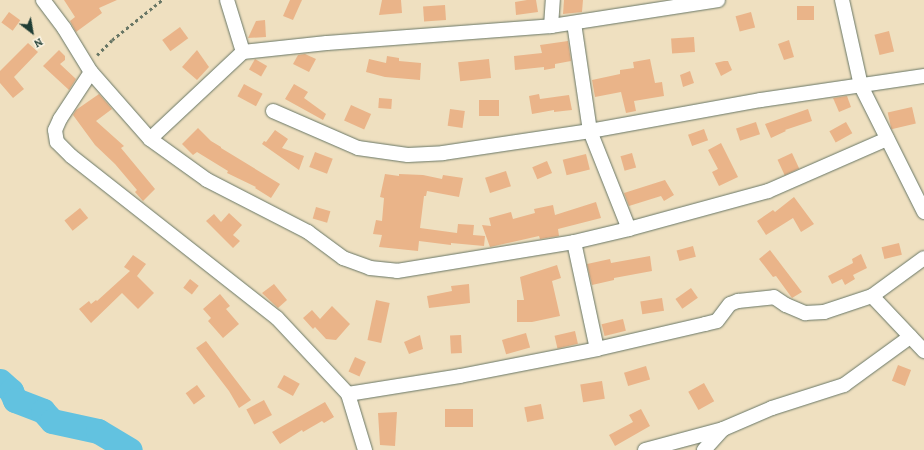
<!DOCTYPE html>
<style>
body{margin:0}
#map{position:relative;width:924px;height:450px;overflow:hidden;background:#efe0c0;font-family:Alegreya,serif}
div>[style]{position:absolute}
.river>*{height:25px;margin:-12.5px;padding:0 12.5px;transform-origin:12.5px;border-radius:12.5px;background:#62c2e0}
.building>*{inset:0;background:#eab489;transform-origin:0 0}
.path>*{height:2.5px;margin-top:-1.25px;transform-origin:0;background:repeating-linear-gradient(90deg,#687665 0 3px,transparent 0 6px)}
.roads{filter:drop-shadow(0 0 1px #687665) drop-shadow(0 0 1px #687665)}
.street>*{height:14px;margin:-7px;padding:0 7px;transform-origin:7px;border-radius:7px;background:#fff}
span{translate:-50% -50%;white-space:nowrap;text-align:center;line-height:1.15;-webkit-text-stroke:4px #fcf5e5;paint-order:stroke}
.north{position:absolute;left:12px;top:12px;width:40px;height:40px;-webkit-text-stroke:3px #fcf5e5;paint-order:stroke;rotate:149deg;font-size:11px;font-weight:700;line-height:16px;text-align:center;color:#1f3d34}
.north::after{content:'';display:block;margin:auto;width:14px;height:18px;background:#1f3d34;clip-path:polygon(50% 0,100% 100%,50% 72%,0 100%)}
</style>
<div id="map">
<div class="river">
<i style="left:0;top:381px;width:15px;rotate:42deg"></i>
<i style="left:11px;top:391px;width:10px;rotate:66deg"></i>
<i style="left:15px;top:400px;width:30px;rotate:21deg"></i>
<i style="left:43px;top:411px;width:13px;rotate:48deg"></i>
<i style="left:52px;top:421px;width:47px;rotate:12.3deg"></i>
<i style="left:98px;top:431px;width:37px;rotate:31deg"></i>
</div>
<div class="building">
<i style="clip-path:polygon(64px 0,117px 0,99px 8px,102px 13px,76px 32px,70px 21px,75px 17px)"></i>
<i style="clip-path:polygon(290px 0,302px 0,293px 20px,283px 16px)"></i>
<i style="clip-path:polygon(382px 0,401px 0,402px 13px,379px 15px)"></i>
<i style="clip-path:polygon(527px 0,536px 0,538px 12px,516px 15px,515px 2px)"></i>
<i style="clip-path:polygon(564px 0,583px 0,582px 12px,563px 14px)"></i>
<i style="left:445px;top:5px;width:15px;height:22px;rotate:86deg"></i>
<i style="left:814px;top:6px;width:14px;height:17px;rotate:90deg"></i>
<i style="left:9px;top:12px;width:14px;height:13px;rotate:36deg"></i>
<i style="left:751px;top:12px;width:16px;height:16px;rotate:75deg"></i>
<i style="clip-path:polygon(265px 20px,266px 37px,248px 38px,256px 21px)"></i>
<i style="left:180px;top:27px;width:14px;height:22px;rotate:54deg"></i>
<i style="left:889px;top:31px;width:21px;height:15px;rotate:76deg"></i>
<i style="left:694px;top:37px;width:15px;height:23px;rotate:86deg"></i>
<i style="clip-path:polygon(789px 40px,794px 57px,784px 60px,778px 44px)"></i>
<i style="clip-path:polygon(568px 41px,571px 61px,555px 64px,555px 68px,544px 70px,544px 67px,515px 70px,514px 56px,542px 53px,540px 45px)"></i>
<i style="clip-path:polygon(28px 43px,38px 52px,14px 77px,24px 89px,13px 98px,0 83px,0 71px)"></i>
<i style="clip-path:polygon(59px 50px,65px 56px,65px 60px,60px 64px,76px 79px,69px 90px,43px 66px)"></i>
<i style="clip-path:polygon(197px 50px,209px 67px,197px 80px,182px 67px)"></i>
<i style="clip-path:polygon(305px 54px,316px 59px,309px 72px,293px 64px,298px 55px)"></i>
<i style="clip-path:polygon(387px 56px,399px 58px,399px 61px,421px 63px,420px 80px,385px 77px,366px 72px,369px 59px,386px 63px)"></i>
<i style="left:255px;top:59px;width:14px;height:12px;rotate:30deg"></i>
<i style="left:489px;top:59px;width:19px;height:31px;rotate:84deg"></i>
<i style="clip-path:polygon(650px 59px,655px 83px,662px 82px,664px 96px,634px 101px,636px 111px,626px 113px,621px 92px,595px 97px,592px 80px,620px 74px,620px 70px,634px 68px,633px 62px)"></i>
<i style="clip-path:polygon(724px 61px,728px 61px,732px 70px,721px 76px,715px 63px)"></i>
<i style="clip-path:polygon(690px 71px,694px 83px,683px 87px,680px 75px)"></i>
<i style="left:244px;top:84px;width:21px;height:14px;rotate:28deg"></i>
<i style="clip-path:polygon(294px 84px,308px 92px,304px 98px,326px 114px,323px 120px,285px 99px)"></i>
<i style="clip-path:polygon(99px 94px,112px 109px,96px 121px,124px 146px,121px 148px,155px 189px,143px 201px,135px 192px,137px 190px,115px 164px,95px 145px,73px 115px,76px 110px)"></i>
<i style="clip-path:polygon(539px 94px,540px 99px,569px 95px,572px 110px,554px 112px,554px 110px,532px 114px,529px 96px)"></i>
<i style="clip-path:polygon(847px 96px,851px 107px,839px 112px,833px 98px)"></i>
<i style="left:379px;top:98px;width:13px;height:10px;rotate:4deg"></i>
<i style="left:479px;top:100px;width:20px;height:16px"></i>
<i style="left:351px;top:105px;width:22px;height:17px;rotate:24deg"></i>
<i style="left:912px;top:107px;width:17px;height:25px;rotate:77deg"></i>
<i style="left:450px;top:109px;width:15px;height:17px;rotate:8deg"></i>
<i style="clip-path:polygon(808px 109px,812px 121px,785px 130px,786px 131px,771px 138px,765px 124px)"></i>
<i style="left:756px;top:122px;width:13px;height:21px;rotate:72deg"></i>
<i style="left:846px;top:122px;width:13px;height:19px;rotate:61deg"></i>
<i style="clip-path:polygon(198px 128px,211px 141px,221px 147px,221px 148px,280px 184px,271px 198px,255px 188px,256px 187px,227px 173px,228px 171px,197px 152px,193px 155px,182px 144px)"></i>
<i style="left:704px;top:129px;width:12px;height:17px;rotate:70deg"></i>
<i style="clip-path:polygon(275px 130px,288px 139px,282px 148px,304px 156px,299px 170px,262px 144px,264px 141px,266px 142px)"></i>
<i style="clip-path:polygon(721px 143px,738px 177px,719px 186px,712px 172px,718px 169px,708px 150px)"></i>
<i style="left:315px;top:152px;width:19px;height:16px;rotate:21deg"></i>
<i style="left:632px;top:153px;width:15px;height:12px;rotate:74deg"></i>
<i style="left:792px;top:153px;width:17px;height:16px;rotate:65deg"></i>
<i style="left:586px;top:154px;width:16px;height:24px;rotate:76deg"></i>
<i style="left:547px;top:161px;width:13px;height:16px;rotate:67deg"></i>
<i style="left:506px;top:171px;width:16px;height:22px;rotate:72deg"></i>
<i style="clip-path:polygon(385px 174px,399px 176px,399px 174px,423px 175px,442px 179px,443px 175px,463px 178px,459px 197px,427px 191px,426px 196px,424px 196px,420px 228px,457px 233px,458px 224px,474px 225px,473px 235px,485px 236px,484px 246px,451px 243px,451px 245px,419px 241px,418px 251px,379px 247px,382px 235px,373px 234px,376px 220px,382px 221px,384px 198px,380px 197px)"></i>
<i style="clip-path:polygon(665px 180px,674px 195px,664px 201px,661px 196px,629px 206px,624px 193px)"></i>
<i style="clip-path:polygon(794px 197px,814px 224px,801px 232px,793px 218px,766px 235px,757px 221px,773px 210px,775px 212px)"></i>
<i style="clip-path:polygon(596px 202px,601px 218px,558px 229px,559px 236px,540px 239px,539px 236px,490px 247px,482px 225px,491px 226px,489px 218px,511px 212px,513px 219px,535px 213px,534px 209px,553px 205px,555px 215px)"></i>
<i style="left:316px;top:207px;width:15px;height:12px;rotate:16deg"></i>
<i style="left:80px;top:208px;width:13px;height:20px;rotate:51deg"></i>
<i style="clip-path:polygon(229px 213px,242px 225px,233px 235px,240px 241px,233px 248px,206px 221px,214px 214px,221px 222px)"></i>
<i style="left:899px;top:243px;width:12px;height:18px;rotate:76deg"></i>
<i style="left:693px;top:246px;width:11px;height:17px;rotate:75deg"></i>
<i style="clip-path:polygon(770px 250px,802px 292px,792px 298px,776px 276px,773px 277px,759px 259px)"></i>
<i style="clip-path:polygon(861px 254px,867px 268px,853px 275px,855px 279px,845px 285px,842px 279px,832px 284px,828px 276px,853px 263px,852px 259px)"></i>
<i style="clip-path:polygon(133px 255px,146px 264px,137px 276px,136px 275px,154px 293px,138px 309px,122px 293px,91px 323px,79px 309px,89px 301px,91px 304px,96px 300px,97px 301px,130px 271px,124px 267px)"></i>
<i style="clip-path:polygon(650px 256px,652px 271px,614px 278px,614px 280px,592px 285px,587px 264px,610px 259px,611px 263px)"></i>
<i style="clip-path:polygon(557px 265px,561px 278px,552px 281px,560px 316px,532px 322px,517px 322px,517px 300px,524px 300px,520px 277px)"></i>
<i style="left:190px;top:279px;width:11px;height:11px;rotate:38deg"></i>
<i style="clip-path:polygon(274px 284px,287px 300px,278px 308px,262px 293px)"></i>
<i style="clip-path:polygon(469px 284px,470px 303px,429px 308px,427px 296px,452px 291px,451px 286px)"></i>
<i style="left:691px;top:288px;width:12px;height:19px;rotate:55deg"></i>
<i style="clip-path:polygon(220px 294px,230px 306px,226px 309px,239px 324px,223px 338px,208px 321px,211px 318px,203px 309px)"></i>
<i style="left:662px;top:298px;width:13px;height:22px;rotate:81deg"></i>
<i style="left:376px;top:300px;width:14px;height:41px;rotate:12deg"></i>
<i style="clip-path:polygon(332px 306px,350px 324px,336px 340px,326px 339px,315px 327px,313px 329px,303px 318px,312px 310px,320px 319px)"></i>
<i style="left:623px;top:319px;width:12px;height:22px;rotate:76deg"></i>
<i style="left:575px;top:331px;width:13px;height:21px;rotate:77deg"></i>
<i style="left:526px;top:333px;width:15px;height:25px;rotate:74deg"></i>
<i style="clip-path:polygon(420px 335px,423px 349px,409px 354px,404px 342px)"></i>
<i style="left:461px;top:335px;width:18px;height:11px;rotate:87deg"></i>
<i style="clip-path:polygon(206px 341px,251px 400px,239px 408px,229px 391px,196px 348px)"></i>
<i style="left:355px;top:357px;width:12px;height:16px;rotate:24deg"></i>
<i style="left:898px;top:365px;width:14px;height:17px;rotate:21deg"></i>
<i style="left:646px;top:366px;width:14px;height:23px;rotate:73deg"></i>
<i style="left:284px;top:375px;width:18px;height:14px;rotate:29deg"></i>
<i style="left:602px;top:381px;width:18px;height:22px;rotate:81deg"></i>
<i style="left:704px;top:383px;width:21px;height:18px;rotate:61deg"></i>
<i style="left:197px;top:385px;width:14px;height:14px;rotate:54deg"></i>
<i style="left:264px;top:400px;width:17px;height:20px;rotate:62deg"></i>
<i style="clip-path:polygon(325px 402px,334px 417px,324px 423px,322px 421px,303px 432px,302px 430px,280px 444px,272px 432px)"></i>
<i style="left:541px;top:404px;width:15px;height:17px;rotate:79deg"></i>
<i style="left:473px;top:409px;width:18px;height:28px;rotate:90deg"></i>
<i style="clip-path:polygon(641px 409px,650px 426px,615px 446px,609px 435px,633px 422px,629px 415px)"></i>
<i style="clip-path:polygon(397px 412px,395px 446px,380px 445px,378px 413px)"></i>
</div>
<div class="path">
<i style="left:97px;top:55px;width:21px;rotate:-45deg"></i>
<i style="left:112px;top:40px;width:64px;rotate:-38.7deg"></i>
</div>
<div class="roads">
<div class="street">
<i style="left:43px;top:0;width:35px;rotate:53deg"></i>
<i style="left:64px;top:28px;width:52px;rotate:58.5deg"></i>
<i style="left:91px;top:72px;width:89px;rotate:48.6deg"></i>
<i style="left:150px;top:139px;width:70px;rotate:35.7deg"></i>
<i style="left:207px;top:180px;width:114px;rotate:27.2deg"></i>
<i style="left:308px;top:232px;width:44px;rotate:36.6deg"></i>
<i style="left:343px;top:258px;width:29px;rotate:20deg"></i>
<i style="left:370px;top:268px;width:27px;rotate:6deg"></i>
<i style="left:397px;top:271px;width:179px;rotate:-9.3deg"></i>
<i style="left:574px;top:242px;width:57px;rotate:-13.3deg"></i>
<i style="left:629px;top:229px;width:144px;rotate:-15.3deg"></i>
<i style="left:768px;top:191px;width:130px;rotate:-23.6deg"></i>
<i style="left:227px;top:0;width:54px;rotate:72.9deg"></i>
<i style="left:842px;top:0;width:88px;rotate:77.5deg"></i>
<i style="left:861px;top:86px;width:141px;rotate:63.4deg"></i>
<i style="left:574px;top:23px;width:109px;rotate:81.6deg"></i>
<i style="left:590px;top:131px;width:105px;rotate:68.3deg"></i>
<i style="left:551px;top:26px;width:26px;rotate:-86deg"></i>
<i style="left:91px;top:72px;width:56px;rotate:123.4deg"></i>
<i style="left:60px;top:119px;width:12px;rotate:114deg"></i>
<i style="left:55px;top:130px;width:12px;rotate:81deg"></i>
<i style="left:57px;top:142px;width:20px;rotate:45deg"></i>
<i style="left:71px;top:156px;width:262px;rotate:38.2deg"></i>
<i style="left:277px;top:318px;width:104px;rotate:46.9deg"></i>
<i style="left:348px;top:394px;width:59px;rotate:73.1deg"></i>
<i style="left:273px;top:111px;width:93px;rotate:23.5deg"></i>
<i style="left:358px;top:148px;width:50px;rotate:8deg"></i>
<i style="left:408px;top:155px;width:35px;rotate:-3deg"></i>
<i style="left:443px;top:153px;width:149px;rotate:-8.5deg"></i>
<i style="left:590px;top:131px;width:174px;rotate:-10.3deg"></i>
<i style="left:761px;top:100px;width:165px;rotate:-8.4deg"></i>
<i style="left:150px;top:139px;width:127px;rotate:-43.1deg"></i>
<i style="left:243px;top:52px;width:84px;rotate:-6.1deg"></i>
<i style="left:327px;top:43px;width:225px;rotate:-4.3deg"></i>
<i style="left:551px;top:26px;width:169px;rotate:-8.8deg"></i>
<i style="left:574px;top:242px;width:109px;rotate:77.9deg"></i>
<i style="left:872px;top:296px;width:76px;rotate:46.6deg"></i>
<i style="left:348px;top:394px;width:113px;rotate:-9.1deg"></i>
<i style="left:460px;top:376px;width:140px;rotate:-11.1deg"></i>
<i style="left:597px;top:349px;width:111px;rotate:-13deg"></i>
<i style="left:705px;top:324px;width:12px;rotate:-14deg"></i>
<i style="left:717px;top:321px;width:21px;rotate:-53deg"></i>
<i style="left:730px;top:304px;width:9px;rotate:-21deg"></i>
<i style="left:738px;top:301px;width:36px;rotate:-6deg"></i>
<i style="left:774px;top:297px;width:14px;rotate:34deg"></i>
<i style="left:786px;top:305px;width:21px;rotate:23deg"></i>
<i style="left:805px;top:313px;width:19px;rotate:-3deg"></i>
<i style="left:824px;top:312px;width:51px;rotate:-18.4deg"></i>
<i style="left:872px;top:296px;width:64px;rotate:-36.2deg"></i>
<i style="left:645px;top:450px;width:81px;rotate:-15.1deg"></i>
<i style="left:723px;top:429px;width:53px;rotate:-23.2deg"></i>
<i style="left:772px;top:408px;width:76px;rotate:-17.7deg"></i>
<i style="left:844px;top:385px;width:82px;rotate:-36deg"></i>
<i style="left:704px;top:450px;width:28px;rotate:-48deg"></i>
</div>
</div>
<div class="north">N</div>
</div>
